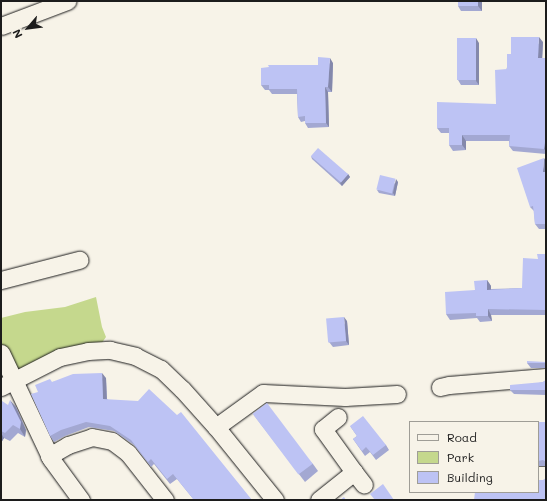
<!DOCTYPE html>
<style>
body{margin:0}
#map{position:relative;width:547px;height:501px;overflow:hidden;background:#f7f3e8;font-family:Mali,sans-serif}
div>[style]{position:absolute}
.green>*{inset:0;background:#c5d88d}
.roads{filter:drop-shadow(0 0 1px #1c1c1c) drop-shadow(0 0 1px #1c1c1c)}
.minor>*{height:17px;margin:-8.5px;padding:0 8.5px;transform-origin:8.5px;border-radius:8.5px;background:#f7f3e8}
.wall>*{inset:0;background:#a3a8d2;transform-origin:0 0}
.shaded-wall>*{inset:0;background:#8488ab}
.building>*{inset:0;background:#bdc3f4;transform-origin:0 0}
span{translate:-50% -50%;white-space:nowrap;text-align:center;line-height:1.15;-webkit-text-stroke:3.5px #f7f3e8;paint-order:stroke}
.frame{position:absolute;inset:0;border:2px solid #1c1c1c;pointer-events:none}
.legend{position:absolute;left:409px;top:421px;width:130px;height:72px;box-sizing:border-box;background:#f7f3e8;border:1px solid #9f9d96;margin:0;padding:5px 7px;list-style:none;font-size:12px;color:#1c1c1c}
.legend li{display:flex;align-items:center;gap:8px;height:20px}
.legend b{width:20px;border:1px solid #9f9d96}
.north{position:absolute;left:8px;top:8px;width:40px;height:40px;-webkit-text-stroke:3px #f7f3e8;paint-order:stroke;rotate:242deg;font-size:11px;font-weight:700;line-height:16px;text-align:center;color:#1c1c1c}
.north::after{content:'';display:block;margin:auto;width:14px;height:18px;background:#1c1c1c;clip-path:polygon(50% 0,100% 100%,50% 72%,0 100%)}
</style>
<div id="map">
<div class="green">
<i style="clip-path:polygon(96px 297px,102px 327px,106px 337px,99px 347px,13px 378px,1px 350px,1px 318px,25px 312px,65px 307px)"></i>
</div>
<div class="roads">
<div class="minor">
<i style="left:1px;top:26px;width:71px;rotate:-20.7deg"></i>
<i style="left:1px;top:280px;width:81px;rotate:-14.4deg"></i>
<i style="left:1px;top:353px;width:117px;rotate:64.7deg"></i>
<i style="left:51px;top:459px;width:51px;rotate:53.8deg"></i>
<i style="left:1px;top:387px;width:66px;rotate:-27deg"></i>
<i style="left:60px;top:357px;width:29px;rotate:-12deg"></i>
<i style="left:88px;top:351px;width:22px;rotate:-3deg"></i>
<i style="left:110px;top:350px;width:26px;rotate:13deg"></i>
<i style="left:135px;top:356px;width:29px;rotate:27deg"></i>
<i style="left:161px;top:369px;width:29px;rotate:44deg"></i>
<i style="left:182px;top:389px;width:51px;rotate:48.2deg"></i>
<i style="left:216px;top:427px;width:94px;rotate:51.1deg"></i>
<i style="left:440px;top:387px;width:9px;rotate:-13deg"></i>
<i style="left:449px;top:385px;width:97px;rotate:-4.7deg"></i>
<i style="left:216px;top:427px;width:58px;rotate:-35.9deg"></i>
<i style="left:263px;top:393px;width:82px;rotate:2.8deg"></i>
<i style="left:345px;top:397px;width:52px;rotate:-3.3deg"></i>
<i style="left:49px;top:456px;width:22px;rotate:-30deg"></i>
<i style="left:68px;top:445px;width:25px;rotate:-18deg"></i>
<i style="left:92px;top:437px;width:20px;rotate:11deg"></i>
<i style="left:112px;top:441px;width:20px;rotate:37deg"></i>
<i style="left:128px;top:453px;width:60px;rotate:51.8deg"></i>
<i style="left:354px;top:472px;width:16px;rotate:52deg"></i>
<i style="left:538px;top:475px;width:8px"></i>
<i style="left:319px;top:500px;width:45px;rotate:-38.7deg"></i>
<i style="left:354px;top:472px;width:53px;rotate:-125.8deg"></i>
<i style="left:323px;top:429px;width:19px;rotate:-39deg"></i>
</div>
</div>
<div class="wall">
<i style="clip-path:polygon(482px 1px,482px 11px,461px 11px,458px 6px)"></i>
<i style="clip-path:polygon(543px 42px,542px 58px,546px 58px,546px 154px,513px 151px,509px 146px,509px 141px,466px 141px,466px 150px,453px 151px,449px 145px,449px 133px,441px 133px,437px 128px,496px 104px,511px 54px)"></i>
<i style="clip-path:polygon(479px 43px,479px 85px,461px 85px,458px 80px)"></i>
<i style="clip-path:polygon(333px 63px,332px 92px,328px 92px,329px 127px,308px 128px,305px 123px,305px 121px,301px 122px,298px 117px,297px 94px,272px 94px,269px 90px,265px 90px,261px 85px,269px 67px,318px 65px)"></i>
<i style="clip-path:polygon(311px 156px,348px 174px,350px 177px,342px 186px,312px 159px)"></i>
<i style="clip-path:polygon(546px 161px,546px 229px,539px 229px,535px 224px,534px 211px,530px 207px)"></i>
<i style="clip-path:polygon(398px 182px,395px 196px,379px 193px,377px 190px)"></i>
<i style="clip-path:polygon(546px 254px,546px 315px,491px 315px,492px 321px,480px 322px,477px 318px,450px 320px,446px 314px,487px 280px,491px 286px,491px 289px,522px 288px,538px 259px)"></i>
<i style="clip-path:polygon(347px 321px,349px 345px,333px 347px,329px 342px)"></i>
<i style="clip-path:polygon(546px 362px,546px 368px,531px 368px,527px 363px)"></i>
<i style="clip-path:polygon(106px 378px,107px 399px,252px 500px,194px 500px,177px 479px,170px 484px,154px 464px,151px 467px,134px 445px,114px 431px,89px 427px,65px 436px,54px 442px,50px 436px,38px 392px,52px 382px)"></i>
<i style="clip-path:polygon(546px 380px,546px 395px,514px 394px,510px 390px,543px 382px)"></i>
<i style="clip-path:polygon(8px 405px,16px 407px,26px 430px,25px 437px,18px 433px,10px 441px,4px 438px,1px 443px,1px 406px)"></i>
<i style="clip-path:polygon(253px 414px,313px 464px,318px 471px,305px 482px)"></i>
<i style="left:538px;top:422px;width:8px;height:44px"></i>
<i style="clip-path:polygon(350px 426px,386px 445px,389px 450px,376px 460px,370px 452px,365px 456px,353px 439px,357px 436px)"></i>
</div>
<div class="shaded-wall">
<i style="clip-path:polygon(478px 1px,482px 1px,482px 11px,478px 6px)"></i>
<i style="clip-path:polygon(539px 37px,543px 42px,542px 63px,538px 58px)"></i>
<i style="clip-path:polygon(476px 38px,479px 43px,479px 85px,476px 81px)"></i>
<i style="clip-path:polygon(330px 58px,333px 63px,332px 92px,328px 87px)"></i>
<i style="clip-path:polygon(325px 87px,328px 92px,329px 127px,326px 123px)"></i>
<i style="clip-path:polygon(462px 135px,466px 141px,466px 150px,462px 145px)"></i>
<i style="clip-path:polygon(545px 142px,546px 144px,546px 151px,544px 149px)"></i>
<i style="clip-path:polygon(544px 158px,546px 161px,546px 176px,543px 172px)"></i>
<i style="clip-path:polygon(348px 174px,350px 177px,342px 186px,340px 183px)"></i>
<i style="clip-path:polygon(396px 179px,398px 182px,395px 196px,393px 193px)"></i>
<i style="clip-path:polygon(487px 280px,491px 286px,491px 295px,487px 290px)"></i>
<i style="clip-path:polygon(488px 309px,491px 315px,492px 321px,488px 316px)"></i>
<i style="clip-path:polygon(344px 317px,347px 321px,349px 345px,346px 341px)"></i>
<i style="clip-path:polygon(102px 373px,106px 378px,107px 404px,103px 399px)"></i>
<i style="clip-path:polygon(10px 400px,16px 407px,26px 430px,25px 437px,20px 429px)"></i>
<i style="clip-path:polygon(1px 433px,4px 438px,1px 443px)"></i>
</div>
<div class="building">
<i style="left:458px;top:1px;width:20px;height:5px"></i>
<i style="clip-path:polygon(511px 37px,539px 37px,538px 58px,546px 58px,546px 143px,545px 142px,544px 149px,509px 146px,510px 135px,462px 135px,462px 145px,449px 145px,449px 128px,437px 128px,437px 102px,496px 104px,495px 70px,507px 69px,507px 54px,511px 54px)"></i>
<i style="left:457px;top:38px;width:19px;height:42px"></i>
<i style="clip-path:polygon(318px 57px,330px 58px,328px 87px,325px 87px,326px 123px,305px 123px,305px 116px,298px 117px,297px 89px,269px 89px,269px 85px,261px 85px,261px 68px,269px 67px,268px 65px,318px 65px)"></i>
<i style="left:318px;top:148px;width:40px;height:11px;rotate:41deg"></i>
<i style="clip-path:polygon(544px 158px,543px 172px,546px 172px,546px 224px,535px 224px,533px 206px,530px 207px,517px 168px)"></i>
<i style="left:380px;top:175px;width:16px;height:15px;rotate:14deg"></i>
<i style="clip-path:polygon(537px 254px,546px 254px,546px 310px,488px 309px,488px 316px,476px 316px,476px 313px,446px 314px,445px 292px,475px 290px,474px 281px,487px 280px,487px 290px,522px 288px,523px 258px,538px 259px)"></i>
<i style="left:344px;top:317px;width:24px;height:18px;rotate:85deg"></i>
<i style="clip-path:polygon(527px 361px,546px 362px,546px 363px,527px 363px)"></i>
<i style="clip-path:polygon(102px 373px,103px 399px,138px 401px,149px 389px,177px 415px,181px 412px,252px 500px,194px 500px,173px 474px,167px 479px,151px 459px,148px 462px,131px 440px,110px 426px,86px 422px,61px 430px,50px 436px,31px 394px,38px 392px,35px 385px,50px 379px,52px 382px,73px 374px)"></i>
<i style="clip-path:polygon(546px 380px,546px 390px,510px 390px,510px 385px,543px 382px)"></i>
<i style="clip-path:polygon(10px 400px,21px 422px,20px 429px,13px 425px,5px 433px,1px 431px,1px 406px,2px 401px,8px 405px)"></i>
<i style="left:267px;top:403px;width:76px;height:18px;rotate:53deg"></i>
<i style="clip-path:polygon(363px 416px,386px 445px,373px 455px,366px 447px,362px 451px,353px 439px,357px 436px,350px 426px)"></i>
<i style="clip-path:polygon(538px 422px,546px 422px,546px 462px,543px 460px,538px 461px)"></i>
<i style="clip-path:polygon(546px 478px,546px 500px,474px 500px,475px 492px,538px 492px,538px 480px,543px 480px)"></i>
<i style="clip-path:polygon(383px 484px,394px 500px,375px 500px,370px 494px)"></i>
<i style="clip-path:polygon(344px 497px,346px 500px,340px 500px)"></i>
</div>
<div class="frame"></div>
<ul class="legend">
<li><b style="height:5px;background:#f7f3e8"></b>Road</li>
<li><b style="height:11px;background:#c5d88d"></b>Park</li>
<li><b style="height:11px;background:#bdc3f4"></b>Building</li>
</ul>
<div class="north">N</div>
</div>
